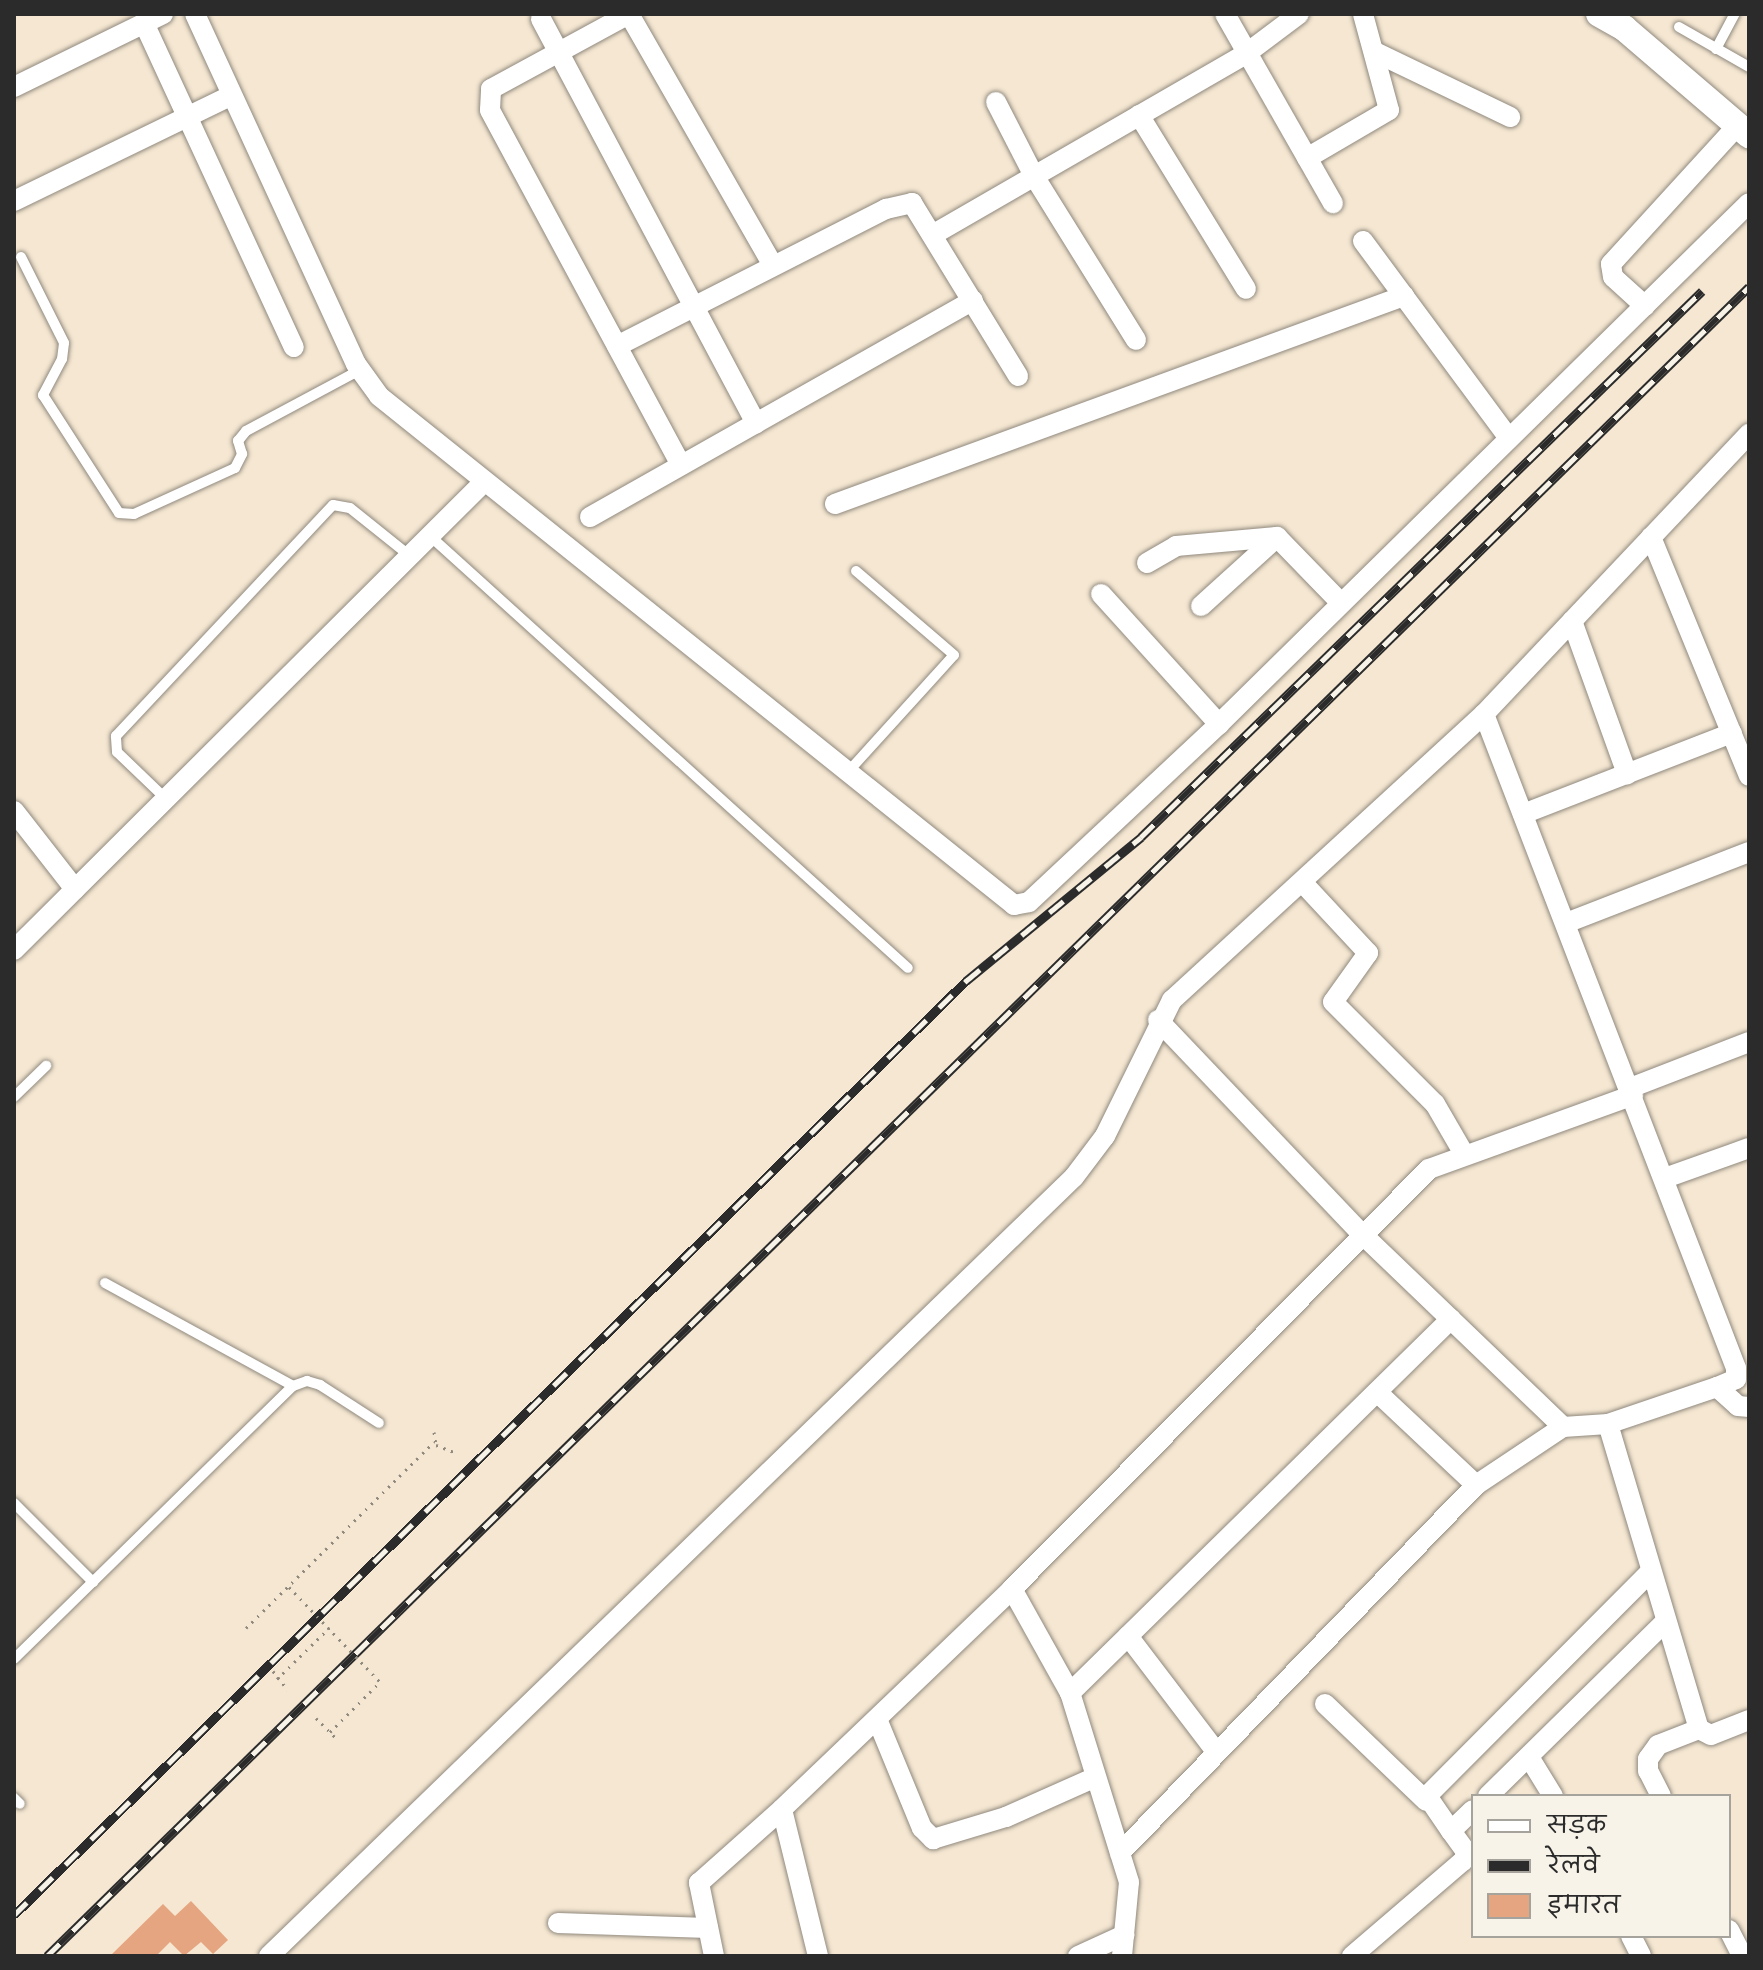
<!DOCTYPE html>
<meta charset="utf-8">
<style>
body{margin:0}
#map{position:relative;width:1763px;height:1970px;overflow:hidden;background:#f5e7d2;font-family:Mali,"Playpen Sans Deva",sans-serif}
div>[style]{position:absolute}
.building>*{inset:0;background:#e5a580}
.path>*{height:3px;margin-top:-1.5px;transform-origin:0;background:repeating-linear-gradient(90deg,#90897e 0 2px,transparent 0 8px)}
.roads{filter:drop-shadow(0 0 2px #90897e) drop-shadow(0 0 2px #90897e)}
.lane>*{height:10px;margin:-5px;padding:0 5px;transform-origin:5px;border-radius:5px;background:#fff}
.street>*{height:20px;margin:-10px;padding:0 10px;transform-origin:10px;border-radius:10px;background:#fff}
.secondary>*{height:26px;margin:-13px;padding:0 13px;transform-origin:13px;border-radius:13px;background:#fff}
.rail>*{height:9px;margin-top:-4.5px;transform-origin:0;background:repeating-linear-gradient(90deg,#f7f3e8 0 18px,#2b2b2b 0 36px);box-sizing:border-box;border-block:2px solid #2b2b2b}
.path-bridge>*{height:3px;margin-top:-1.5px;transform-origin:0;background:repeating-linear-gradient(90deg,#90897e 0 2px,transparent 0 8px)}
span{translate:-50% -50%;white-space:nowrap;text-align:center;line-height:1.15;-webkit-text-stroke:8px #f7f3e8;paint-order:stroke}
.frame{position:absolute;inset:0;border:16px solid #2b2b2b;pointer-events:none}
.legend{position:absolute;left:1471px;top:1794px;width:260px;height:144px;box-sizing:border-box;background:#f7f3e8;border:2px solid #a5a39c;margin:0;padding:10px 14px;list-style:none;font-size:24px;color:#2b2b2b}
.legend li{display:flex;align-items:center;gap:16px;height:40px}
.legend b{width:40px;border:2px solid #a5a39c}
</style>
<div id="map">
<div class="building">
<i style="clip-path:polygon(191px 1901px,228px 1940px,213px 1954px,201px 1942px,184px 1956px,170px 1942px,156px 1956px,110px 1956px,163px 1904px,175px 1916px)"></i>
</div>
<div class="path">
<i style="left:434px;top:1432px;width:13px;rotate:81deg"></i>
<i style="left:436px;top:1445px;width:19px;rotate:21deg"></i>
<i style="left:246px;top:1628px;width:264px;rotate:-44.7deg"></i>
<i style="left:273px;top:1671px;width:24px;rotate:52deg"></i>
<i style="left:277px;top:1679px;width:73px;rotate:-44.4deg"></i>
<i style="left:316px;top:1718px;width:30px;rotate:45deg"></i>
<i style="left:330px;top:1732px;width:71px;rotate:-45deg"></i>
</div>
<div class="roads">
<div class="lane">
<i style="left:1679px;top:27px;width:81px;rotate:29.7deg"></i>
<i style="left:1716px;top:49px;width:40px;rotate:-62deg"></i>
<i style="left:21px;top:257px;width:96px;rotate:63.4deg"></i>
<i style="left:64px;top:343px;width:16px;rotate:97deg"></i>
<i style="left:62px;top:359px;width:41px;rotate:117.8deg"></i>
<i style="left:43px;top:395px;width:140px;rotate:57.2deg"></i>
<i style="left:119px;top:513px;width:15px;rotate:4deg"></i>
<i style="left:134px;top:514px;width:111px;rotate:-24.5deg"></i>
<i style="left:235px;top:468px;width:16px;rotate:-63deg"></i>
<i style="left:242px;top:454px;width:14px;rotate:-107deg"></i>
<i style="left:238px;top:441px;width:13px;rotate:-51deg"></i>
<i style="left:246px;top:431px;width:129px;rotate:-28.2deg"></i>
<i style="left:430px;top:536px;width:644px;rotate:42.11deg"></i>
<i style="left:847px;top:773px;width:159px;rotate:-47.8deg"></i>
<i style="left:954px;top:655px;width:129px;rotate:-139.4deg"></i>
<i style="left:166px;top:799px;width:68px;rotate:-136.2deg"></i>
<i style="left:117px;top:752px;width:16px;rotate:-94deg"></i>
<i style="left:116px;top:736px;width:317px;rotate:-46.8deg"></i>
<i style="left:333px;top:505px;width:17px;rotate:10deg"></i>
<i style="left:350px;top:508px;width:77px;rotate:38.7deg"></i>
<i style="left:14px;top:1097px;width:45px;rotate:-44.1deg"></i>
<i style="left:105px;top:1283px;width:214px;rotate:28.7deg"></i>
<i style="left:14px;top:1503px;width:112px;rotate:45deg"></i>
<i style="left:14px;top:1659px;width:390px;rotate:-44.4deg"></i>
<i style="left:293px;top:1386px;width:15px;rotate:-20deg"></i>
<i style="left:307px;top:1381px;width:14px;rotate:17deg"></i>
<i style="left:320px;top:1385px;width:70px;rotate:32.8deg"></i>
<i style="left:14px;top:1798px;width:8px;rotate:45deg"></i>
</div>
<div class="street">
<i style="left:195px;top:14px;width:385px;rotate:65.3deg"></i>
<i style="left:356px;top:364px;width:39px;rotate:54deg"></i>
<i style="left:379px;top:396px;width:814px;rotate:38.71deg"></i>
<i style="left:1014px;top:905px;width:15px;rotate:-11deg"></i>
<i style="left:1029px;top:902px;width:260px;rotate:-43.1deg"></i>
<i style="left:1219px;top:724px;width:743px;rotate:-44.51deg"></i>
<i style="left:1225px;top:14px;width:218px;rotate:60.3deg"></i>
<i style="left:541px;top:19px;width:458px;rotate:62deg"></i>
<i style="left:144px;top:23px;width:357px;rotate:65.2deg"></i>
<i style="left:1375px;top:52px;width:150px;rotate:25.7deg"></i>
<i style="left:14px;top:87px;width:166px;rotate:-26.1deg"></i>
<i style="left:996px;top:102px;width:83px;rotate:62.8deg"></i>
<i style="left:1034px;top:176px;width:193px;rotate:58.1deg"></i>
<i style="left:1139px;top:115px;width:204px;rotate:58.4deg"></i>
<i style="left:1307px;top:158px;width:95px;rotate:-30.3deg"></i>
<i style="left:1389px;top:110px;width:99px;rotate:-105.2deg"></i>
<i style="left:14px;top:201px;width:242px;rotate:-25.9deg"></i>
<i style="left:934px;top:234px;width:362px;rotate:-30deg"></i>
<i style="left:1247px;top:53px;width:65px;rotate:-36.9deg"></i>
<i style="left:1363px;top:241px;width:244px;rotate:53.5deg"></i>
<i style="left:1645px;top:306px;width:43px;rotate:-137.8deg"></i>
<i style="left:1613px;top:277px;width:13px;rotate:-99deg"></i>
<i style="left:1611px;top:264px;width:190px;rotate:-47.6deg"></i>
<i style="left:617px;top:346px;width:302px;rotate:-27deg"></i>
<i style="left:886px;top:209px;width:27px;rotate:-13deg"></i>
<i style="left:912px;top:203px;width:203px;rotate:58.5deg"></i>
<i style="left:681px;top:465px;width:403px;rotate:-118.3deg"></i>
<i style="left:490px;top:110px;width:21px;rotate:-87deg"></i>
<i style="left:491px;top:89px;width:157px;rotate:-28.5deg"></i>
<i style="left:629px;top:14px;width:289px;rotate:60.2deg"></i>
<i style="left:835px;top:504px;width:606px;rotate:-20.08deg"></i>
<i style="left:590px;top:517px;width:440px;rotate:-29.5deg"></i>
<i style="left:1651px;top:537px;width:258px;rotate:67.7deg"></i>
<i style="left:1147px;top:563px;width:34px;rotate:-30deg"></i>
<i style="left:1176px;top:546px;width:101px;rotate:-5.1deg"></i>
<i style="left:1277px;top:537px;width:92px;rotate:45.9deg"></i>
<i style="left:1101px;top:594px;width:176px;rotate:47.8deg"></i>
<i style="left:1201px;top:606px;width:103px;rotate:-42.2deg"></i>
<i style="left:1572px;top:621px;width:163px;rotate:70.2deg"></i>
<i style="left:1484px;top:714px;width:701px;rotate:68.93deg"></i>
<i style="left:1736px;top:1368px;width:11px;rotate:90deg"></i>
<i style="left:1736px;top:1379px;width:21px;rotate:157deg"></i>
<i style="left:1717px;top:1387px;width:115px;rotate:161.3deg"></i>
<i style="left:1608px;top:1424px;width:318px;rotate:73.4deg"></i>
<i style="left:1699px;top:1729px;width:13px;rotate:27deg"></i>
<i style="left:1711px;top:1735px;width:41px;rotate:-21.5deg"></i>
<i style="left:14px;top:811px;width:99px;rotate:52deg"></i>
<i style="left:1523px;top:814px;width:224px;rotate:-21.2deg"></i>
<i style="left:1302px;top:882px;width:97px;rotate:47.1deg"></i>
<i style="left:1368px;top:953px;width:60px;rotate:125.5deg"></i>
<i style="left:1333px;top:1002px;width:144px;rotate:45deg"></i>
<i style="left:1435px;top:1104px;width:58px;rotate:59.9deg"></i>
<i style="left:1566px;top:923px;width:196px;rotate:-21.2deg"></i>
<i style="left:14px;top:950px;width:663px;rotate:-44.88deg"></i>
<i style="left:1158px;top:1020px;width:297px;rotate:46.4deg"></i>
<i style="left:1363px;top:1235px;width:277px;rotate:43.8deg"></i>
<i style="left:1630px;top:1088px;width:128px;rotate:-21.1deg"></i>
<i style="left:1665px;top:1178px;width:89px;rotate:-19.7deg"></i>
<i style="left:1717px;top:1387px;width:28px;rotate:42deg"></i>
<i style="left:1738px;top:1406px;width:11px;rotate:5deg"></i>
<i style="left:1377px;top:1392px;width:136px;rotate:43.2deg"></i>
<i style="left:1128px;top:1636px;width:143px;rotate:52.7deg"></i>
<i style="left:1070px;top:1693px;width:534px;rotate:-44.47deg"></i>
<i style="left:1325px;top:1704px;width:140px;rotate:43.8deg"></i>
<i style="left:877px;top:1719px;width:118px;rotate:67.6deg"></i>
<i style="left:922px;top:1828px;width:16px;rotate:45deg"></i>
<i style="left:933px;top:1839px;width:76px;rotate:-16.8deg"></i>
<i style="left:1006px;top:1817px;width:98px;rotate:-24deg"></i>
<i style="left:1529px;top:1757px;width:46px;rotate:58.4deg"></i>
<i style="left:1488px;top:1796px;width:248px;rotate:-44.5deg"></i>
<i style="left:1661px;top:1796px;width:28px;rotate:-117deg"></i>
<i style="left:1648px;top:1771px;width:12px;rotate:-90deg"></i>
<i style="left:1648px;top:1759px;width:17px;rotate:-54deg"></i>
<i style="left:1658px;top:1745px;width:44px;rotate:-21.3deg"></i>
<i style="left:1451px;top:1831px;width:42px;rotate:-124.4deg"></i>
<i style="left:1427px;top:1796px;width:316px;rotate:-45.1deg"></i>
<i style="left:1120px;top:1853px;width:512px;rotate:-45.95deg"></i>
<i style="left:1476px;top:1485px;width:105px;rotate:-33.7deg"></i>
<i style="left:1563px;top:1427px;width:45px;rotate:-3.8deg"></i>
<i style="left:558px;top:1923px;width:150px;rotate:1.9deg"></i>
<i style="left:1729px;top:1930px;width:29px;rotate:63deg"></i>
<i style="left:1631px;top:1936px;width:22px;rotate:63deg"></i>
<i style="left:269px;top:1956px;width:1120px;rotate:-44.06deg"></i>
<i style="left:1074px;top:1177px;width:51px;rotate:-52.9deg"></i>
<i style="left:1105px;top:1136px;width:152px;rotate:-63.8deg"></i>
<i style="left:1172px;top:1000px;width:423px;rotate:-42.5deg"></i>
<i style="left:1484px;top:714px;width:386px;rotate:-46.6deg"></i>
<i style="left:714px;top:1956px;width:75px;rotate:-101.6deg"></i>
<i style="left:699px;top:1883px;width:111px;rotate:-41.7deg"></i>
<i style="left:818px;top:1956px;width:151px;rotate:-103.8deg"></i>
<i style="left:782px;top:1809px;width:318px;rotate:-43.7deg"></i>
<i style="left:1078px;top:1956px;width:51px;rotate:-24.5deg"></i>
<i style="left:1122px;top:1956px;width:74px;rotate:-84.6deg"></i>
<i style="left:1129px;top:1882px;width:198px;rotate:-107.3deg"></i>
<i style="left:1070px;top:1693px;width:119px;rotate:-119.1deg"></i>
<i style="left:1012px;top:1589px;width:592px;rotate:-45.21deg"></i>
<i style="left:1429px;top:1169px;width:217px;rotate:-19.9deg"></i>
<i style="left:1352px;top:1956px;width:146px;rotate:-40.6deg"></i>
<i style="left:1463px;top:1861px;width:9px;rotate:-63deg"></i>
<i style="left:1467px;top:1853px;width:27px;rotate:-126deg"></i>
<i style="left:1451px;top:1831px;width:30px;rotate:-44deg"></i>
</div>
<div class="secondary">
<i style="left:1599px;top:14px;width:29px;rotate:29deg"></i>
<i style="left:1624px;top:28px;width:165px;rotate:40.6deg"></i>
</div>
</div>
<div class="rail">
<i style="left:14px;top:1915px;width:1334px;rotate:-44.45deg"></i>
<i style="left:966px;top:981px;width:227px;rotate:-39.4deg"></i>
<i style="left:1141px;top:837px;width:783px;rotate:-44.22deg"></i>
<i style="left:47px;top:1956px;width:2384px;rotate:-44.44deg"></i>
</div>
<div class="path-bridge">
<i style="left:289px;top:1587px;width:132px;rotate:46.2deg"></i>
</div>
<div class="frame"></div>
<ul class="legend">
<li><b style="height:10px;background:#fff"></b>सड़क</li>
<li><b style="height:10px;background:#2b2b2b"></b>रेलवे</li>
<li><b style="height:22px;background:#e5a580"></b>इमारत</li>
</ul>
</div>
